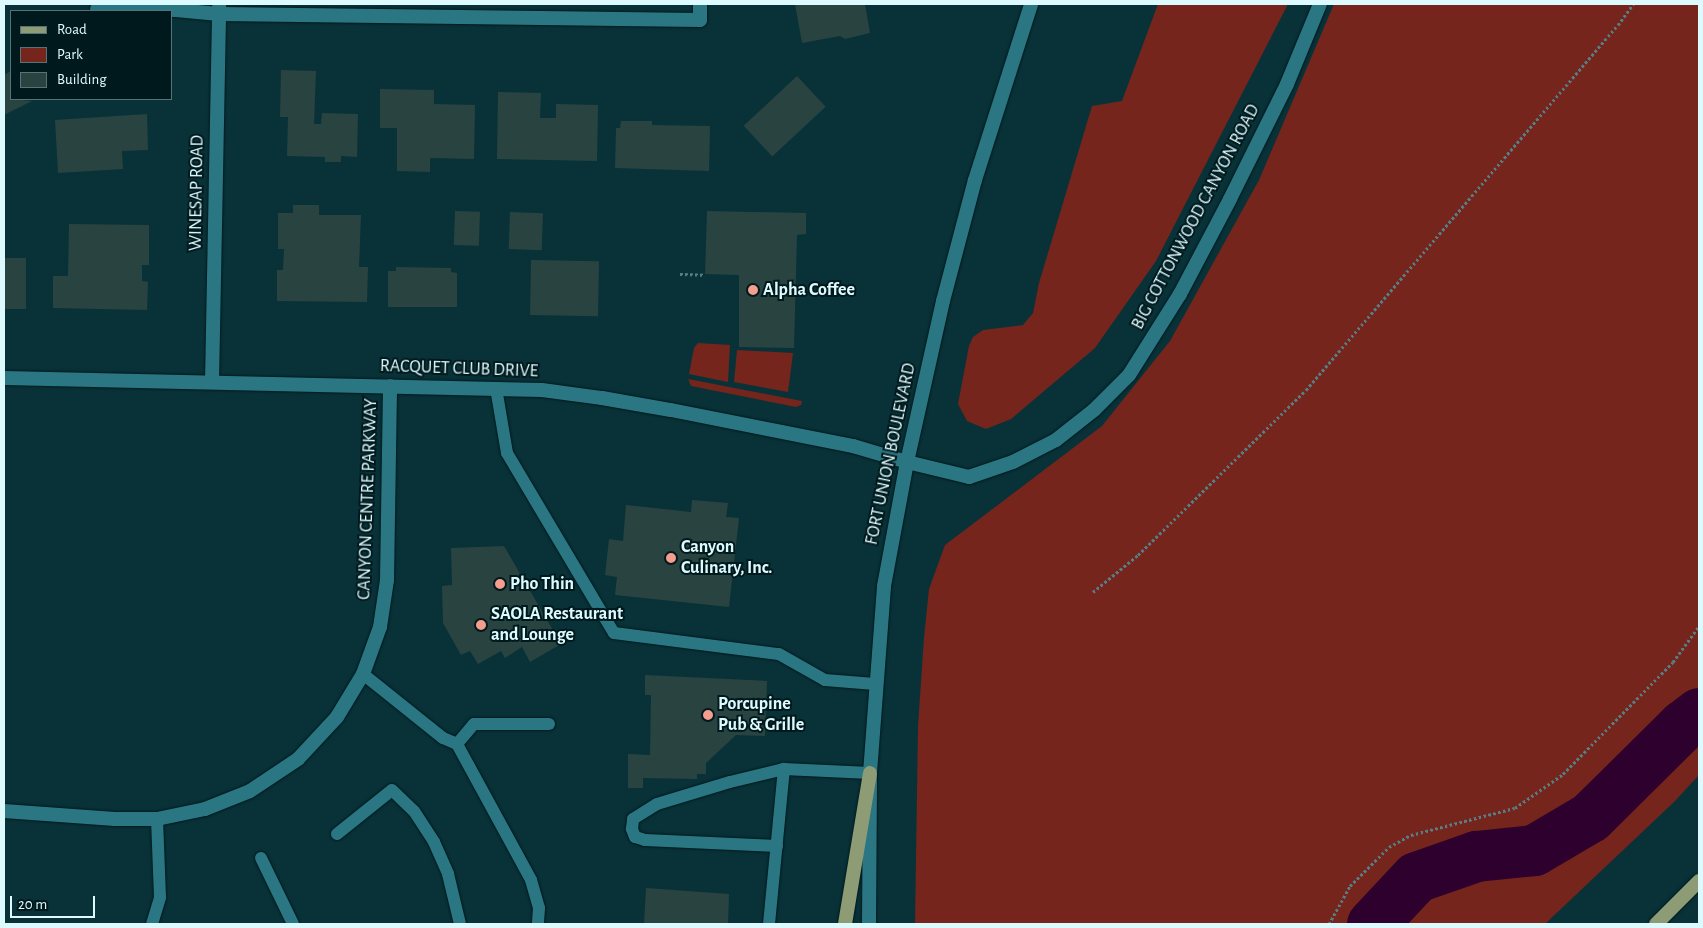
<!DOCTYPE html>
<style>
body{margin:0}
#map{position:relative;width:1703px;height:928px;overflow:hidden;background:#083238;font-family:"Alegreya Sans",sans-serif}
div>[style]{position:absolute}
.green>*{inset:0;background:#75251c}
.river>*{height:51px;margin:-25.5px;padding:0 25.5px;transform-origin:25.5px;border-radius:25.5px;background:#2e002d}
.building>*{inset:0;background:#294341;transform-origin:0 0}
.path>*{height:3px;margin-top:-1.5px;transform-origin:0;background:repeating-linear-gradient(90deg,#587d82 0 2.5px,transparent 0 5px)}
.roads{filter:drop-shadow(0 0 1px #02181c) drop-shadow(0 0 1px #02181c)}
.service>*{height:12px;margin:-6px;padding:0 6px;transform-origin:6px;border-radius:6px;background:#2a7783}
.minor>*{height:14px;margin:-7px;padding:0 7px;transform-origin:7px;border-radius:7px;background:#2a7783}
.tertiary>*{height:14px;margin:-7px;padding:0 7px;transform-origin:7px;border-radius:7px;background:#2a7783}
.secondary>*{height:14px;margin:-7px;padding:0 7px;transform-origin:7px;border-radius:7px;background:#2a7783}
.primary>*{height:14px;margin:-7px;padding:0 7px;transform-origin:7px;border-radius:7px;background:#8e9c76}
.dots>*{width:14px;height:14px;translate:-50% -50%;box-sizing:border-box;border:2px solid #00191d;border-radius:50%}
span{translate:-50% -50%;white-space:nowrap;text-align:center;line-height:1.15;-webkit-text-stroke:4px #00191d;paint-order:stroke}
.street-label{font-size:18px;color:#ddfaff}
.poi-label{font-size:18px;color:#ddfaff;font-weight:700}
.left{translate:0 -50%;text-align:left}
.frame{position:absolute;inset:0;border:5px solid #ddfaff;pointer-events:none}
.legend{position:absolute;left:10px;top:10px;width:162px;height:90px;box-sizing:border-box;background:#00191d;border:1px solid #587377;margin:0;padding:6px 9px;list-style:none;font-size:15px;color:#ddfaff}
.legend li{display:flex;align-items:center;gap:10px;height:25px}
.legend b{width:25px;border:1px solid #587377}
.scale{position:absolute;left:10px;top:896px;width:85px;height:22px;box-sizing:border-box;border:2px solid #ddfaff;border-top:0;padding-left:6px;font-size:15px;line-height:18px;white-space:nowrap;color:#ddfaff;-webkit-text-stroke:4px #00191d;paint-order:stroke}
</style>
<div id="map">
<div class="green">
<i style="clip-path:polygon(1158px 4px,1288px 4px,1156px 261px,1095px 348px,1011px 419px,986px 429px,967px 421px,958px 404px,969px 346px,973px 337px,983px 330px,1023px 325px,1033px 313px,1039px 283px,1092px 106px,1122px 101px)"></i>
<i style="clip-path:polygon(1334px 4px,1699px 4px,1699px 775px,1674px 802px,1545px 924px,915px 924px,918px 726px,924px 638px,929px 589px,945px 545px,1102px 426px,1170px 341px,1259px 180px)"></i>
<i style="clip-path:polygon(698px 343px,730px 345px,728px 382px,689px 374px,694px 348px)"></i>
<i style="clip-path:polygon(737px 350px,793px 353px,788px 392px,734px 382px)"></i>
<i style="clip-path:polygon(688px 379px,802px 401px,801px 405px,796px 407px,691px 386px)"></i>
</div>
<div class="river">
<i style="left:1372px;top:924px;width:64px;rotate:-46.9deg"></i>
<i style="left:1416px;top:877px;width:64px;rotate:-19.3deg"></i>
<i style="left:1476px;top:856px;width:58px;rotate:-5.9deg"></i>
<i style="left:1534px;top:850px;width:65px;rotate:-30.5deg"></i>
<i style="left:1590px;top:817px;width:131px;rotate:-44.7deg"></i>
<i style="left:1683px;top:725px;width:20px;rotate:-37deg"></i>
</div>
<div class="building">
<i style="clip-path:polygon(795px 4px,865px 4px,870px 33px,845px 39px,840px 36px,802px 43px)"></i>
<i style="clip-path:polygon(281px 70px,316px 71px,314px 124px,321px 124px,322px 113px,358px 114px,357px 157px,341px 156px,341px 162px,325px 162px,325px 157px,287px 156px,288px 117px,280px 117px)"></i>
<i style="clip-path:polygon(11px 71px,11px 99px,32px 101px,4px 115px,4px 75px)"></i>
<i style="left:797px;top:76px;width:42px;height:73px;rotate:47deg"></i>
<i style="clip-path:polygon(380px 89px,434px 90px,434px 104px,475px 105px,474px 159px,430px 158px,430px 172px,397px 171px,397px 128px,380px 128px)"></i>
<i style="clip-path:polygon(498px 92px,541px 93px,540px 118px,556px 118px,556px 104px,598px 105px,597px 161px,497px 159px)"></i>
<i style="clip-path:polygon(147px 114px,148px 150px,122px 151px,123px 169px,58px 173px,55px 120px)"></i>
<i style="clip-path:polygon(621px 121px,652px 121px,652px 125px,710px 126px,709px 171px,615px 168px,616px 128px,620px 128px)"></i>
<i style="clip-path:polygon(293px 205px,319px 205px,319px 215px,361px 215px,359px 267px,368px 267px,367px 302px,277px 301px,277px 270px,283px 270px,284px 249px,278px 249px,278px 213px,293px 213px)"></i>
<i style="left:455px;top:211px;width:25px;height:34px;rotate:2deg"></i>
<i style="clip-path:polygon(707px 211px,806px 213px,806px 234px,797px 235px,794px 348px,739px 347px,739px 275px,705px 274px)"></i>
<i style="left:510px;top:212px;width:33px;height:37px;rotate:2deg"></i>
<i style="clip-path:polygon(69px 224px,149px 225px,149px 265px,142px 265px,142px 281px,148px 282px,147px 310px,53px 308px,53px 276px,68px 276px)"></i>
<i style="left:4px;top:258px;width:22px;height:51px"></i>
<i style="left:531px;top:260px;width:68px;height:55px;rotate:1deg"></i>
<i style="clip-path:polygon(396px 267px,451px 268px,451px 272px,457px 273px,457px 307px,388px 307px,388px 271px,396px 271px)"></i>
<i style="clip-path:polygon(692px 500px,728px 503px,726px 517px,739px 518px,729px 607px,615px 595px,617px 577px,605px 575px,609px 539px,623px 541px,626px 505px,691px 512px)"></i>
<i style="clip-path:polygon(504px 546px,561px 644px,530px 662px,522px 647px,505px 658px,501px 651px,478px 664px,470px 651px,461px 655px,443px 623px,442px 586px,452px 585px,451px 548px)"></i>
<i style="clip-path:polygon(645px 675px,767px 681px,765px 736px,736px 735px,706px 763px,706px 774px,697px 774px,697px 779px,643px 778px,643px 788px,628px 788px,628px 754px,650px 755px,651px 695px,645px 695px)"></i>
<i style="clip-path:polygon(646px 888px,729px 894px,728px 924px,644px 924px)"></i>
</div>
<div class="path">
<i style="left:680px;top:274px;width:24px;rotate:2deg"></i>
<i style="left:1093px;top:592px;width:58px;rotate:-39.4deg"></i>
<i style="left:1138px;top:555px;width:235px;rotate:-44.5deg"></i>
<i style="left:1306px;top:390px;width:480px;rotate:-49.5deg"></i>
<i style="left:1618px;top:25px;width:26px;rotate:-54deg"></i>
<i style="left:1329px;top:924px;width:43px;rotate:-61.1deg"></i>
<i style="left:1350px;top:886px;width:55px;rotate:-45deg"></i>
<i style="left:1389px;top:847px;width:25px;rotate:-29deg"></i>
<i style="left:1411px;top:835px;width:107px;rotate:-14.6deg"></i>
<i style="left:1515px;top:808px;width:59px;rotate:-35.3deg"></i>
<i style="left:1563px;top:774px;width:157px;rotate:-45.5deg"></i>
<i style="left:1673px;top:662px;width:44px;rotate:-54.2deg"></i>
</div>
<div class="roads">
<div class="service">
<i style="left:496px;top:388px;width:66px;rotate:80.4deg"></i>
<i style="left:507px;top:453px;width:209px;rotate:59.3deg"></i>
<i style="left:614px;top:633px;width:166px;rotate:7.3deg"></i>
<i style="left:779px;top:654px;width:53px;rotate:29.5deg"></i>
<i style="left:825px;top:680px;width:50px;rotate:4.6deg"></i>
<i style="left:363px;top:674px;width:102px;rotate:38.7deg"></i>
<i style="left:443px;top:738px;width:15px;rotate:23deg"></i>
<i style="left:457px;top:744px;width:155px;rotate:61.4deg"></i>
<i style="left:531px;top:880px;width:29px;rotate:74deg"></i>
<i style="left:539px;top:908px;width:16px;rotate:94deg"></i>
<i style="left:457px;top:744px;width:26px;rotate:-50deg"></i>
<i style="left:474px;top:724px;width:75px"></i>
<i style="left:337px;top:834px;width:70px;rotate:-38.7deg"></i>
<i style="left:392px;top:790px;width:30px;rotate:44deg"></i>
<i style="left:414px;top:811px;width:37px;rotate:57deg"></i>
<i style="left:434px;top:842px;width:35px;rotate:66deg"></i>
<i style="left:448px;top:874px;width:51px;rotate:76.5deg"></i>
<i style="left:777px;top:846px;width:132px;rotate:-177.4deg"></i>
<i style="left:645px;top:840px;width:10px;rotate:-163deg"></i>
<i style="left:635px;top:837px;width:9px;rotate:-111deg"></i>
<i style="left:632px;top:829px;width:10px;rotate:-84deg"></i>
<i style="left:633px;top:819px;width:28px;rotate:-32deg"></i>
<i style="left:657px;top:804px;width:76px;rotate:-16.8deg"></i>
<i style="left:730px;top:782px;width:56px;rotate:-13.5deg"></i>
<i style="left:261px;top:858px;width:73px;rotate:64.1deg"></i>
<i style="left:152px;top:924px;width:28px;rotate:-73deg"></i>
<i style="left:160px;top:897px;width:78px;rotate:-92.2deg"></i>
<i style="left:769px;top:924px;width:156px;rotate:-84.5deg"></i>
<i style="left:784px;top:769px;width:86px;rotate:2.7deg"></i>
</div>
<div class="minor">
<i style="left:97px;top:9px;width:79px;rotate:0.7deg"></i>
<i style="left:176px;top:10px;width:43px;rotate:5.3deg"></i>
<i style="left:219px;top:14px;width:481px;rotate:0.7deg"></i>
<i style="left:700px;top:20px;width:16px;rotate:-90deg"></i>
<i style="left:4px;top:378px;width:538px;rotate:1.28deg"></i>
<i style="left:542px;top:390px;width:61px;rotate:7.6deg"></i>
<i style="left:602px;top:398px;width:70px;rotate:9.9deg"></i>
<i style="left:671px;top:410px;width:186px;rotate:11.2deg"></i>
<i style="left:853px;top:446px;width:56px;rotate:16.5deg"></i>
<i style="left:212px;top:382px;width:378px;rotate:-88.9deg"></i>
<i style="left:4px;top:811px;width:111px;rotate:4.1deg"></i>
<i style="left:115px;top:819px;width:42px"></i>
<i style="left:157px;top:819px;width:49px;rotate:-11.8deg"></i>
<i style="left:205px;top:809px;width:48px;rotate:-21.8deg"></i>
<i style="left:250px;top:791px;width:58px;rotate:-33.7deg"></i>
<i style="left:298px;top:759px;width:57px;rotate:-47.1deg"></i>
<i style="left:337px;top:717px;width:50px;rotate:-58.8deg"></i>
<i style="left:363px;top:674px;width:50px;rotate:-70.1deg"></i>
<i style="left:380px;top:627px;width:48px;rotate:-81.5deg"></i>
<i style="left:387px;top:580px;width:194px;rotate:-89.1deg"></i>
</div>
<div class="tertiary">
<i style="left:907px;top:462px;width:64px;rotate:13.6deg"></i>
<i style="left:969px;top:477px;width:46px;rotate:-18.8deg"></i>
<i style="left:1013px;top:462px;width:48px;rotate:-27.1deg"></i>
<i style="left:1056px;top:440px;width:48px;rotate:-38.3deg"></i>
<i style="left:1094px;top:410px;width:49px;rotate:-45deg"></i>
<i style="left:1129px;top:375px;width:96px;rotate:-57.8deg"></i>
<i style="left:1180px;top:294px;width:107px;rotate:-62.2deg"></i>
<i style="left:1230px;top:199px;width:128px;rotate:-63.6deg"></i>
<i style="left:1287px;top:84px;width:87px;rotate:-67.6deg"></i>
</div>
<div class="secondary">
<i style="left:869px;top:924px;width:151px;rotate:-89.6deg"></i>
<i style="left:870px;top:773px;width:188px;rotate:-85.7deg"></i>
<i style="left:884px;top:586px;width:126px;rotate:-79.5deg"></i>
<i style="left:907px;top:462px;width:165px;rotate:-77.4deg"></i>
<i style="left:943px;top:301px;width:125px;rotate:-75.2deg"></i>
<i style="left:975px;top:180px;width:185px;rotate:-72.3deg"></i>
</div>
<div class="primary">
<i style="left:845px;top:924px;width:153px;rotate:-80.6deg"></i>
<i style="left:1656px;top:924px;width:61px;rotate:-45deg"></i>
</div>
</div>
<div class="dots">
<i style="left:753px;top:290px;background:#f59d8f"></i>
<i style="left:671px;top:558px;background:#f59d8f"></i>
<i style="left:500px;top:584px;background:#f59d8f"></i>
<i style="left:481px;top:625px;background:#f59d8f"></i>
<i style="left:708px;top:715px;background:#f59d8f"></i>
</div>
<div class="street-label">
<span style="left:197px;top:193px;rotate:-89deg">WINESAP ROAD</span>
<span style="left:1196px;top:217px;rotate:-62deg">BIG COTTONWOOD CANYON ROAD</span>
<span style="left:459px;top:369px;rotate:2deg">RACQUET CLUB DRIVE</span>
<span style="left:891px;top:454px;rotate:-78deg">FORT UNION BOULEVARD</span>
<span style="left:368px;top:499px;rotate:-88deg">CANYON CENTRE PARKWAY</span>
</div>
<div class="poi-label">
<span class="left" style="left:763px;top:290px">Alpha Coffee</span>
<span class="left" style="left:681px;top:558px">Canyon<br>Culinary, Inc.</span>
<span class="left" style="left:510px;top:584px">Pho Thin</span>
<span class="left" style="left:491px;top:625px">SAOLA Restaurant<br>and Lounge</span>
<span class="left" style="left:718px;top:715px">Porcupine<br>Pub &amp; Grille</span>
</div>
<div class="frame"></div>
<ul class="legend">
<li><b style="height:6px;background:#8e9c76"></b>Road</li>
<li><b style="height:14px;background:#75251c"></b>Park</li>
<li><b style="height:14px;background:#294341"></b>Building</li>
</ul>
<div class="scale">20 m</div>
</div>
